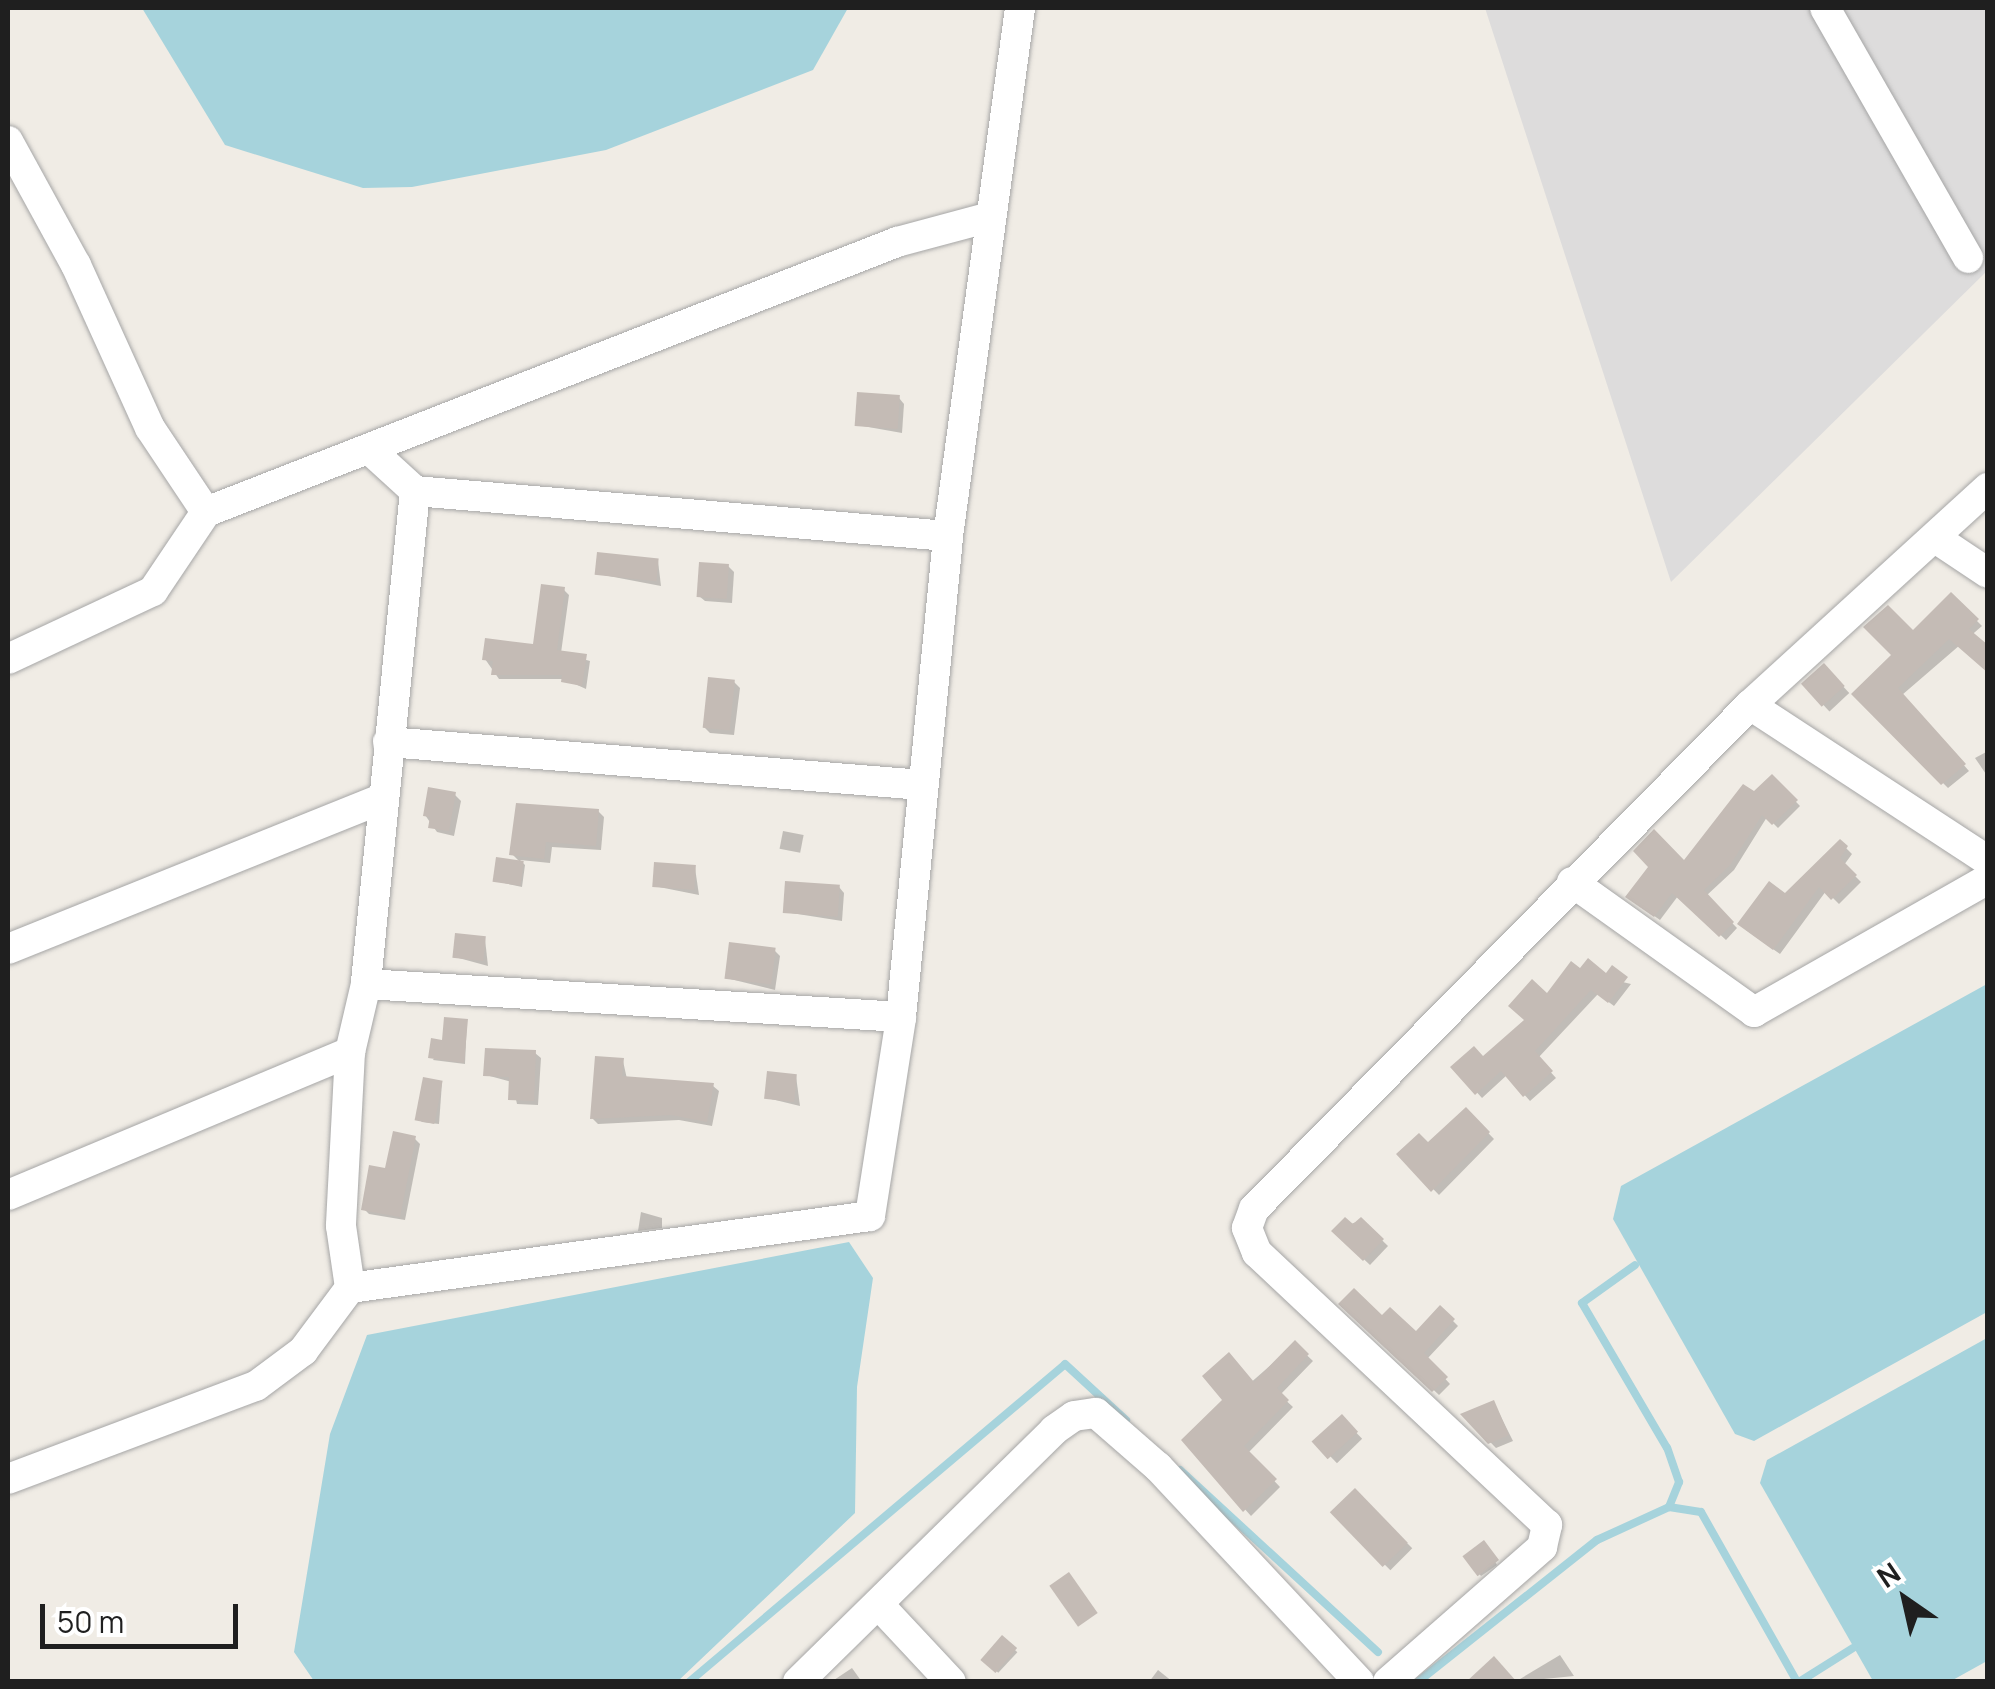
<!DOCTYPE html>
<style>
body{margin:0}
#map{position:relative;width:1995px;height:1689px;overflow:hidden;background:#f0ece5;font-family:Manrope,sans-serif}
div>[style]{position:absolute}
.residential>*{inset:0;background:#dddcdc}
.water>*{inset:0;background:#a6d3dc}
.shadow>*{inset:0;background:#0003;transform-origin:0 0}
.stream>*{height:8px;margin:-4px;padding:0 4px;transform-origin:4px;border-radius:4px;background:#a6d3dc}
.building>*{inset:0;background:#c4bbb5;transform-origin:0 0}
.roads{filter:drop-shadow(0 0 2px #a6a6a6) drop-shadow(0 0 2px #a6a6a6)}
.minor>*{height:30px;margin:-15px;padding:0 15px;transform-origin:15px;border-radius:15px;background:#fff}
span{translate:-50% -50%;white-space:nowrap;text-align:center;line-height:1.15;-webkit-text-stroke:9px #fff;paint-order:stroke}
.frame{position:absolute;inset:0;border:10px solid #1f1f1f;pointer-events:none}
.north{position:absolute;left:1855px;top:1549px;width:100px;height:100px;-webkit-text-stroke:8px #fff;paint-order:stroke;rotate:326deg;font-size:28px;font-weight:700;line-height:40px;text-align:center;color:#1f1f1f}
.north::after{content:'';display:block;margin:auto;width:35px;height:45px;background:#1f1f1f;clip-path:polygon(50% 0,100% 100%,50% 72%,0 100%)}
.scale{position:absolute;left:40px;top:1604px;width:198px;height:45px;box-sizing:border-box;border:5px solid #1f1f1f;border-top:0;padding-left:12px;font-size:30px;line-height:35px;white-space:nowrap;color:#1f1f1f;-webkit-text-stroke:8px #fff;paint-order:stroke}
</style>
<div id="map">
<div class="residential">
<i style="clip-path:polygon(1485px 8px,1987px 8px,1987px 271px,1671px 582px)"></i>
</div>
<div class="water">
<i style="clip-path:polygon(142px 8px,848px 8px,813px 70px,606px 150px,412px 187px,363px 188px,225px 145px)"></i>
<i style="clip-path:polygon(1987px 984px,1987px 1312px,1754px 1441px,1735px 1434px,1613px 1219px,1621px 1186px)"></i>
<i style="clip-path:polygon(849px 1242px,873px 1278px,857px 1387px,855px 1513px,678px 1681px,314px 1681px,294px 1652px,330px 1434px,367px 1335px)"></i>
<i style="clip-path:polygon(1987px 1338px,1987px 1661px,1951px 1681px,1873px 1681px,1760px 1483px,1767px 1460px)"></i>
</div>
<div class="shadow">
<i style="clip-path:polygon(899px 398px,904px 404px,902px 433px,857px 425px)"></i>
<i style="clip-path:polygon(658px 561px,661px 586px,598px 574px)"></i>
<i style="clip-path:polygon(728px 566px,734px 572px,732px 603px,705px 601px,699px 596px)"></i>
<i style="clip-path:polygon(564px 590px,569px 595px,561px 653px,590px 661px,586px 689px,564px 679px,499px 679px,485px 659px,535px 646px)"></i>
<i style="clip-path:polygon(1951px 595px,1982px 626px,1902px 695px,1969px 771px,1948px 788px,1854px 694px)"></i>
<i style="left:1824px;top:666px;width:37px;height:27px;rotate:47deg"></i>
<i style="clip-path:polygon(734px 682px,740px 688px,734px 735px,710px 733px,704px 727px)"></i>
<i style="clip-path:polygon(1988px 751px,1988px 777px,1975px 758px)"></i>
<i style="clip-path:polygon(1772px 777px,1800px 806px,1778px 828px,1767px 817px,1734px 870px,1706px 896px,1737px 928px,1726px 940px,1678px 896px,1660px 920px,1633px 901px,1685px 864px)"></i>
<i style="clip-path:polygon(455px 795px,461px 801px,454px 836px,437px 832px,425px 815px)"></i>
<i style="clip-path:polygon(598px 811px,604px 817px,601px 850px,552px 847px,550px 863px,520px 860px,525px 865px,522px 887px,495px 881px,521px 863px,512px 854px)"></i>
<i style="left:783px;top:831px;width:21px;height:18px;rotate:11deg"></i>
<i style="clip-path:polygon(1840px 842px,1852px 854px,1844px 865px,1861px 882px,1839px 904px,1826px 891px,1780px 954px,1746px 930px)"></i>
<i style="clip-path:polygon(695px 868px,699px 895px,654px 886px)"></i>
<i style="clip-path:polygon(839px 887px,844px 893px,842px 921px,785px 912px)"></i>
<i style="clip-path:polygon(485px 939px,488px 966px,455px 957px)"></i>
<i style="clip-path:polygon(774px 950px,780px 956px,775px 990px,726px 978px)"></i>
<i style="clip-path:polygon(1581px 972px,1631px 984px,1614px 1006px,1598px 994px,1538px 1058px,1556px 1078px,1530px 1101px,1507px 1075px,1482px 1098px,1454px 1067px,1483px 1059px)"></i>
<i style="clip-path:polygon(467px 1021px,465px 1064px,433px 1060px,444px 1042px)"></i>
<i style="clip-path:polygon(535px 1053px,541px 1058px,538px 1105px,517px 1104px,512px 1082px,486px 1075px)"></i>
<i style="clip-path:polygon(623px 1061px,627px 1079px,713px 1086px,719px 1091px,712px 1126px,679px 1120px,598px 1124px,592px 1118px)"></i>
<i style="clip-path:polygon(796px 1076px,800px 1106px,767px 1098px)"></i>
<i style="clip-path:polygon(442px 1083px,439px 1124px,422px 1122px,420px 1120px)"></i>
<i style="clip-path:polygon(1466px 1110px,1494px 1139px,1439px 1195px,1400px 1155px,1428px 1146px)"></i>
<i style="clip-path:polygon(415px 1139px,420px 1144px,405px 1220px,369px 1214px,364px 1209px,386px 1170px)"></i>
<i style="clip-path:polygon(641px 1212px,662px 1218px,662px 1228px,638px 1231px)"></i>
<i style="clip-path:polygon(1361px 1220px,1388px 1246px,1370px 1265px,1334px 1231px)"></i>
<i style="clip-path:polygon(1342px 1304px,1416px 1334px,1440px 1308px,1458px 1326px,1427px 1359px,1450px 1384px,1439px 1395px)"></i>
<i style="clip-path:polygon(1295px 1344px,1313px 1361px,1280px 1395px,1293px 1407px,1248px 1453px,1280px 1487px,1251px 1516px,1184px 1441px)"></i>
<i style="clip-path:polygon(1494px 1403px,1513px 1441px,1496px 1448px,1464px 1415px)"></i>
<i style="left:1342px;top:1418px;width:29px;height:35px;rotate:46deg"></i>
<i style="left:1355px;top:1491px;width:81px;height:31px;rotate:45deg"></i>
<i style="clip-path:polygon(1486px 1545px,1497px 1565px,1481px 1576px,1466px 1556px)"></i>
<i style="left:1002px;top:1638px;width:21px;height:28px;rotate:43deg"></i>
<i style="clip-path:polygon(1560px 1655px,1574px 1676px,1515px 1682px)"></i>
<i style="clip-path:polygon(852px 1668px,862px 1682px,831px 1682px)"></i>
<i style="clip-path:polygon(1158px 1670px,1173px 1682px,1149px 1682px)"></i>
</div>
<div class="stream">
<i style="left:1180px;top:1470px;width:269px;rotate:42.6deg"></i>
<i style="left:1669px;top:1507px;width:32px;rotate:9deg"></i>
<i style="left:1701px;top:1512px;width:195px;rotate:60.5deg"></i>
<i style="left:1419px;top:1681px;width:227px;rotate:-38.4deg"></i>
<i style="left:1597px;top:1540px;width:79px;rotate:-24.6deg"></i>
<i style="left:1669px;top:1507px;width:27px;rotate:-68deg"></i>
<i style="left:1679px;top:1482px;width:36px;rotate:-109deg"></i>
<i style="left:1667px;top:1448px;width:168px;rotate:-120.4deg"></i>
<i style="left:1582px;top:1303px;width:65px;rotate:-35.6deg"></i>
<i style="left:689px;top:1682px;width:492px;rotate:-40.2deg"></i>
<i style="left:1065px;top:1364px;width:83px;rotate:42.6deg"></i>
<i style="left:1799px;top:1682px;width:64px;rotate:-32.2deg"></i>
</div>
<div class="building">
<i style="left:857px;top:392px;width:43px;height:34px;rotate:4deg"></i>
<i style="left:597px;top:552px;width:62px;height:23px;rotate:6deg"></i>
<i style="left:699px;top:562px;width:30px;height:35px;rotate:4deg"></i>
<i style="clip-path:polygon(541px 584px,565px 587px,557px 650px,587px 654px,582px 686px,561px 682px,562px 675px,491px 675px,493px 661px,482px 660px,485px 638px,533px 644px)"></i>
<i style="clip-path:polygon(1951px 592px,1979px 619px,1969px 629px,1988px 645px,1988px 673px,1949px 639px,1898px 688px,1966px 764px,1941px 785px,1851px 694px,1891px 655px,1863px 627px,1888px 605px,1913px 630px)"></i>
<i style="left:1824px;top:663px;width:31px;height:31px;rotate:48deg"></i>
<i style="left:708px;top:677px;width:27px;height:51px;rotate:6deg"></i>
<i style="clip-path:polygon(1772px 774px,1798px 800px,1772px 825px,1762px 815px,1730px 865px,1704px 890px,1734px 922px,1719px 937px,1672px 893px,1654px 917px,1625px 897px,1648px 867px,1633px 851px,1654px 829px,1684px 860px,1743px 784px,1754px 791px)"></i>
<i style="clip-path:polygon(428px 787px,456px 792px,449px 831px,428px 828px,430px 817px,423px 816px)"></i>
<i style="clip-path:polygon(516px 803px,599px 809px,596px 846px,546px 842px,544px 859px,509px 855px)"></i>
<i style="clip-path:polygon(1840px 839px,1848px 846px,1840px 858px,1857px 875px,1831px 900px,1819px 887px,1773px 950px,1737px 924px,1769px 881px,1785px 893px)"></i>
<i style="left:496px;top:857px;width:28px;height:25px;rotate:8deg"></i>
<i style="left:654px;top:862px;width:42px;height:25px;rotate:4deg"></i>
<i style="left:785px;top:881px;width:55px;height:32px;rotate:4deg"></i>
<i style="left:455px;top:933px;width:31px;height:25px;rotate:6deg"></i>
<i style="left:729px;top:942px;width:47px;height:37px;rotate:7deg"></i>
<i style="clip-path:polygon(1588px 958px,1606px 973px,1612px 965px,1628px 977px,1608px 1003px,1591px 990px,1535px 1051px,1553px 1071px,1523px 1097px,1501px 1071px,1475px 1095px,1450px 1067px,1474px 1046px,1483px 1056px,1524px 1020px,1508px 1006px,1532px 979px,1547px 993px,1571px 961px,1580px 968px)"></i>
<i style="clip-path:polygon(444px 1017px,468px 1019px,464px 1063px,428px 1058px,431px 1038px,442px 1040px)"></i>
<i style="clip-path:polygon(485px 1048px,536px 1050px,534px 1101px,508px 1100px,509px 1077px,483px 1076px)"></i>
<i style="clip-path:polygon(595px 1056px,624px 1058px,622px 1076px,714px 1083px,707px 1122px,671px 1115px,590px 1119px)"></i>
<i style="left:767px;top:1071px;width:30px;height:28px;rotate:6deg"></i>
<i style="left:423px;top:1077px;width:20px;height:44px;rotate:11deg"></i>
<i style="clip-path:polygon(1466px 1107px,1490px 1132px,1431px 1192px,1396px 1154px,1419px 1133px,1428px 1142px)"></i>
<i style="clip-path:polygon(393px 1131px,416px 1136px,400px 1217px,361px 1210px,369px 1165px,385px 1168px)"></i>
<i style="clip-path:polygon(1345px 1217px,1353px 1224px,1361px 1217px,1384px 1239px,1363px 1261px,1331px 1231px)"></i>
<i style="clip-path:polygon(1354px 1288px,1382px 1315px,1390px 1307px,1416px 1331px,1440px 1305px,1455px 1319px,1424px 1353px,1448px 1377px,1432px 1392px,1338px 1304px)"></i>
<i style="clip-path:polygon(1295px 1340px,1309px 1354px,1277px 1388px,1289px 1400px,1244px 1446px,1277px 1479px,1243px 1512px,1181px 1440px,1222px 1400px,1202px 1376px,1229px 1352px,1254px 1382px)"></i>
<i style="clip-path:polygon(1494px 1400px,1509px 1435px,1488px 1444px,1460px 1414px)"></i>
<i style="left:1342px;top:1414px;width:24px;height:41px;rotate:48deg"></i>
<i style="left:1355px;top:1488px;width:76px;height:35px;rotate:46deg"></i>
<i style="left:1484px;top:1540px;width:25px;height:27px;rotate:53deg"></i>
<i style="left:1069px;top:1572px;width:50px;height:24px;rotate:55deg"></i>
<i style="left:1002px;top:1635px;width:20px;height:33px;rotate:41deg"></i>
<i style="clip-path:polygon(1494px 1656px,1517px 1682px,1466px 1682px)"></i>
</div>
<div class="roads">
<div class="minor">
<i style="left:1825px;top:8px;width:288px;rotate:60.2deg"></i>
<i style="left:8px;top:141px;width:141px;rotate:61.3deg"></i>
<i style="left:76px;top:265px;width:179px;rotate:65.6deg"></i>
<i style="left:150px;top:428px;width:101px;rotate:56.3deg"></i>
<i style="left:369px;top:449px;width:62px;rotate:42.4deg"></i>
<i style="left:415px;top:491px;width:535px;rotate:4.83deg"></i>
<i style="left:415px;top:491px;width:495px;rotate:95.7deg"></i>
<i style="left:366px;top:984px;width:70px;rotate:103.2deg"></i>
<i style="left:350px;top:1052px;width:174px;rotate:93deg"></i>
<i style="left:341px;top:1226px;width:63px;rotate:81.7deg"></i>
<i style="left:350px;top:1288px;width:525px;rotate:-7.88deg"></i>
<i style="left:870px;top:1216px;width:201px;rotate:-81.1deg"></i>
<i style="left:901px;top:1017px;width:483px;rotate:-84.4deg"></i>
<i style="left:948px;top:536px;width:533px;rotate:-82.23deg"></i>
<i style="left:1937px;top:539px;width:61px;rotate:33.7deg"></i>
<i style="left:8px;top:659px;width:160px;rotate:-25.1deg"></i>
<i style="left:153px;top:591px;width:95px;rotate:-56.1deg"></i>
<i style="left:206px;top:512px;width:742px;rotate:-21.34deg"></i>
<i style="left:897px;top:242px;width:96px;rotate:-15deg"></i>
<i style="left:1750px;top:705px;width:285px;rotate:33.2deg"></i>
<i style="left:388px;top:742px;width:536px;rotate:4.6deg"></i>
<i style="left:1572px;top:882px;width:224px;rotate:35.5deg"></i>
<i style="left:1754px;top:1012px;width:269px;rotate:-29.6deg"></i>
<i style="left:8px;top:949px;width:404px;rotate:-21.9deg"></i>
<i style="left:366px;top:984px;width:536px;rotate:3.53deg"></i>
<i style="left:8px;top:1195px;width:371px;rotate:-22.7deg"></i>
<i style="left:8px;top:1479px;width:265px;rotate:-20.6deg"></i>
<i style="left:256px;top:1386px;width:59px;rotate:-36.7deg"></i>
<i style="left:303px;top:1351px;width:79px;rotate:-53.3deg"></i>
<i style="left:879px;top:1605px;width:105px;rotate:46.9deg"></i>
<i style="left:798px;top:1682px;width:359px;rotate:-44.5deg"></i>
<i style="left:1054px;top:1430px;width:24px;rotate:-35deg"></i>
<i style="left:1074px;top:1416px;width:22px;rotate:-8deg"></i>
<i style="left:1096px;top:1413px;width:82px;rotate:41.1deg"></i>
<i style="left:1158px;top:1467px;width:294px;rotate:46.9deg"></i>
<i style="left:1388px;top:1682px;width:205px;rotate:-41.2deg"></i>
<i style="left:1542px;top:1547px;width:23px;rotate:-77deg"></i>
<i style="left:1547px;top:1525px;width:398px;rotate:-136.8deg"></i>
<i style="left:1257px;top:1253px;width:27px;rotate:-112deg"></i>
<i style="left:1247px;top:1228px;width:20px;rotate:-70deg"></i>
<i style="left:1254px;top:1209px;width:707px;rotate:-45.46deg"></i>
<i style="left:1750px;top:705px;width:322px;rotate:-42.4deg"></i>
</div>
</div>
<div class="frame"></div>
<div class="north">N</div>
<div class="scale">50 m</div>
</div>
